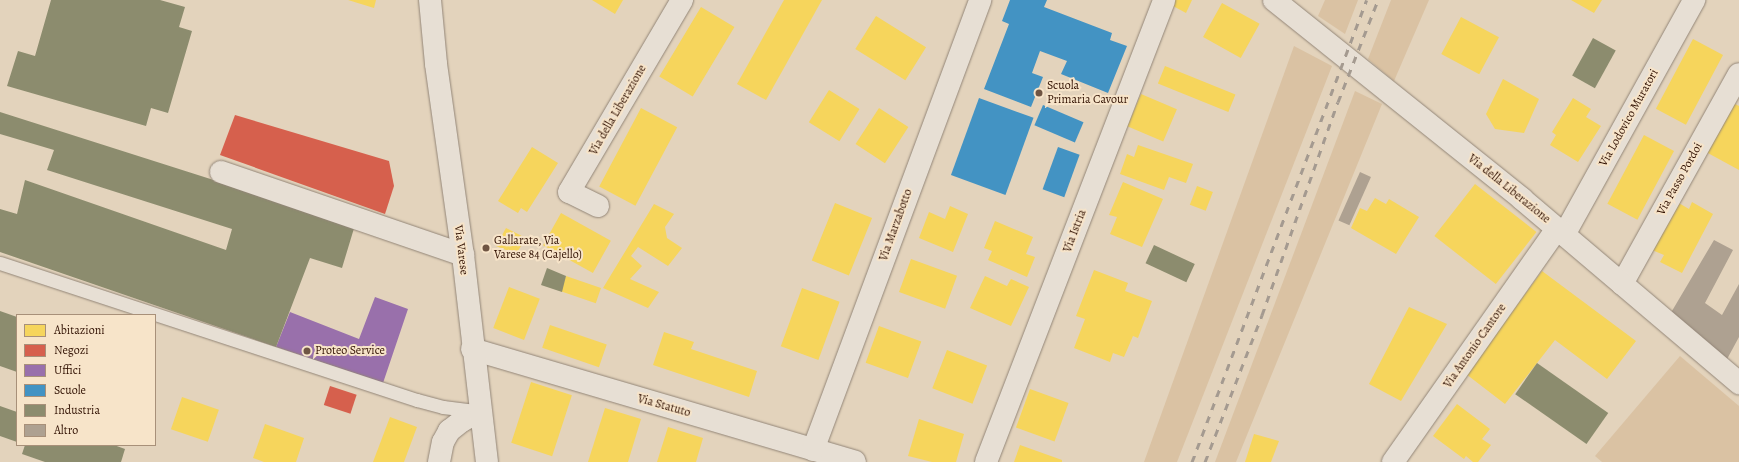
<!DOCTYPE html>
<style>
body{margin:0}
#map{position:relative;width:1739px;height:462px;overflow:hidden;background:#e3d3bc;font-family:Alegreya,serif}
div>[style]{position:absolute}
.green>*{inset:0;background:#dac2a3}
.homes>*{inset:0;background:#f6d55c;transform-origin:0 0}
.shops>*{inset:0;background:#d6604d;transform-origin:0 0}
.offices>*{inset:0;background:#9970ab}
.schools>*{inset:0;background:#4393c3;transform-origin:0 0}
.industry>*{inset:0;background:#8c8c6e;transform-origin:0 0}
.building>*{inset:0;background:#aea191;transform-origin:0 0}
.roads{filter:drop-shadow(0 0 1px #928577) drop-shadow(0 0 1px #928577)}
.lane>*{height:13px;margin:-6.5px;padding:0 6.5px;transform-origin:6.5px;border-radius:6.5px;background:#e7dfd4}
.street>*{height:22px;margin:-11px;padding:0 11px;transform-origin:11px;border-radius:11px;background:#e7dfd4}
.secondary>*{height:22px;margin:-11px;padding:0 11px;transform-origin:11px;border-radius:11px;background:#e7dfd4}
.rail>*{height:3px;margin-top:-1.5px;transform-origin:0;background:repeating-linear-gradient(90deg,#a49a90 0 7px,transparent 0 14px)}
.dots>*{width:11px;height:11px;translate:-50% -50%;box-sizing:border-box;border:2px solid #f7e4c9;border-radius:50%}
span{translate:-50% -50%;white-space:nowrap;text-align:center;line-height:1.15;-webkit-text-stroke:4px #f7e4c9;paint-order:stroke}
.poi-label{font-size:12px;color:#311102}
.left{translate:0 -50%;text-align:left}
.street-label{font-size:12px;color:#311102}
.legend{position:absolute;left:16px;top:314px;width:140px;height:132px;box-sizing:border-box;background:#f7e4c9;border:1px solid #a89079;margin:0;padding:5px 7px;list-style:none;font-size:12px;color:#311102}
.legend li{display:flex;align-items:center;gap:8px;height:20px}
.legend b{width:20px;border:1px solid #a89079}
</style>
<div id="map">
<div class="green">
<i style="clip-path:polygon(1325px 0,1358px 0,1345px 34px,1318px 16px)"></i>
<i style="clip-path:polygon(1391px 0,1429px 0,1394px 81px,1368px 59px)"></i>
<i style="clip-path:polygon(1294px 46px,1332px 66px,1177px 462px,1144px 462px)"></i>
<i style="clip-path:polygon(1355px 91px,1382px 104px,1236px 462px,1215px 462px)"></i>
<i style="clip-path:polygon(1680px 356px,1739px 406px,1739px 462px,1602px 462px,1595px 456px)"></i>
</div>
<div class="homes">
<i style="clip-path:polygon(348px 0,376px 0,374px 8px)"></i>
<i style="clip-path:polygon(592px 0,623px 0,615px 14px)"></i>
<i style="clip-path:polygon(784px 0,822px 0,766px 100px,737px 84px)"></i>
<i style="clip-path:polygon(1175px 0,1192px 0,1186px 13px,1173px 6px)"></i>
<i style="clip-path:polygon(1571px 0,1602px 0,1594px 13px)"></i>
<i style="left:1222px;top:3px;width:43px;height:39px;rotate:29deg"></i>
<i style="left:701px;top:7px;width:39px;height:81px;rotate:31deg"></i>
<i style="left:876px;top:16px;width:59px;height:39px;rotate:32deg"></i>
<i style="left:1461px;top:17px;width:43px;height:42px;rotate:28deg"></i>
<i style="left:1693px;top:39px;width:34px;height:79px;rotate:28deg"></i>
<i style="left:1165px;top:66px;width:76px;height:19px;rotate:22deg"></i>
<i style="clip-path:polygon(1503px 79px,1539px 99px,1524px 133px,1495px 129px,1486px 114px)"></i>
<i style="left:829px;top:90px;width:36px;height:38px;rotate:32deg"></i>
<i style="left:1141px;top:94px;width:39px;height:35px;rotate:23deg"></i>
<i style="clip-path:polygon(1573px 98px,1591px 109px,1586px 117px,1601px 126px,1578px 162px,1550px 145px,1556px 135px,1552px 132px)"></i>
<i style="clip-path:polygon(1733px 103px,1739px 106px,1739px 170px,1706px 152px)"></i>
<i style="left:641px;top:108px;width:41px;height:89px;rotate:28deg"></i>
<i style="left:879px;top:108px;width:35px;height:43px;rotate:33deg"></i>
<i style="left:1644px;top:135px;width:34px;height:78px;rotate:28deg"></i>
<i style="clip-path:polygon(1138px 145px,1193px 164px,1186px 183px,1169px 177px,1164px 190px,1120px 174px,1127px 154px,1134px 157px)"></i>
<i style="clip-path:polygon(532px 147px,558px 163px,527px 212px,521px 208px,518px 213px,498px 201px)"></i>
<i style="clip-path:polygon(1123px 182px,1163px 199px,1142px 247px,1110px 234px,1117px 217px,1109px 215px)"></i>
<i style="left:1475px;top:184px;width:78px;height:66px;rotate:38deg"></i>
<i style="left:1197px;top:186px;width:17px;height:20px;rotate:21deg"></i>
<i style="clip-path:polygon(1375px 198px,1386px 204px,1389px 199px,1419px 217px,1396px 254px,1351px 228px,1360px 208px,1367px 211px)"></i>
<i style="clip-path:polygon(1677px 202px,1689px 209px,1692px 202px,1713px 214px,1682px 273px,1660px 262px,1664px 255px,1652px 250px)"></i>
<i style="left:835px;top:203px;width:40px;height:62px;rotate:22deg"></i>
<i style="clip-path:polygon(654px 204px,674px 214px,665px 227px,667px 238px,682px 248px,668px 266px,638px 247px,631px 256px,642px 266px,630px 279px,659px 292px,648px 308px,603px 288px)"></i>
<i style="clip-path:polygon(950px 206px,968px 214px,953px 252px,919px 238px,929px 212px,945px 219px)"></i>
<i style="left:561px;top:213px;width:57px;height:37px;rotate:29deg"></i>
<i style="clip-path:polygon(995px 221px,1033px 237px,1026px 254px,1035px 257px,1027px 277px,988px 260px,992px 251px,984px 248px)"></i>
<i style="clip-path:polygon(506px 228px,526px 238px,516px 254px,496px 246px)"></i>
<i style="left:911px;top:259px;width:49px;height:35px;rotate:20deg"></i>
<i style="clip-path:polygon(1094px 270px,1128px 283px,1125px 291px,1152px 301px,1138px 338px,1133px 336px,1124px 357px,1113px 353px,1110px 362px,1074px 348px,1085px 319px,1076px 316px)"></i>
<i style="clip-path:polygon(1542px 271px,1636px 341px,1607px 379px,1555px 340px,1505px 404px,1466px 374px)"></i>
<i style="left:566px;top:276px;width:37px;height:16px;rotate:19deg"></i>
<i style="clip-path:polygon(985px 276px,1007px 286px,1011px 279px,1029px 287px,1011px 326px,970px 308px)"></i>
<i style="left:509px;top:287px;width:33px;height:44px;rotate:21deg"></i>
<i style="left:802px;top:288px;width:40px;height:62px;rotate:20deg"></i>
<i style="clip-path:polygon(1409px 307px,1447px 324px,1401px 401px,1369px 384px)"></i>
<i style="left:550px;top:325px;width:60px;height:24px;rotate:19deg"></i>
<i style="left:879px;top:326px;width:45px;height:39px;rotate:20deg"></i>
<i style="clip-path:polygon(664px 332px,694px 342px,691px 349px,757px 371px,749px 397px,653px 365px)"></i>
<i style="left:947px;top:350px;width:43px;height:41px;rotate:21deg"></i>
<i style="left:531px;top:382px;width:43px;height:64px;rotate:18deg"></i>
<i style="left:1030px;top:389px;width:41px;height:41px;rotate:20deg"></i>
<i style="left:182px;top:397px;width:39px;height:34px;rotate:19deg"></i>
<i style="clip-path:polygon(1457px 404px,1490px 429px,1482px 439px,1491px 445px,1478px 462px,1473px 462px,1466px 456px,1464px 459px,1433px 436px)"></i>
<i style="clip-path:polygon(605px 408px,641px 419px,628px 462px,588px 462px)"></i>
<i style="clip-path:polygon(390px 417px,417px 427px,404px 462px,373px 462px)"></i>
<i style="clip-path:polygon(919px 419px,964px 434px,956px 462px,932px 462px,908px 456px)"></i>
<i style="clip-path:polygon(265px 424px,304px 438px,296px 462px,264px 462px,253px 458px)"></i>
<i style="clip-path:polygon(668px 427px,703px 438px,696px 462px,657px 462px)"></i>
<i style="clip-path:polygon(1254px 434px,1279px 441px,1271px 462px,1245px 462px)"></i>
<i style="clip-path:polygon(1020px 445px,1062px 460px,1062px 462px,1014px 462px)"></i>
</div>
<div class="shops">
<i style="clip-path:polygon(235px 115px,389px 161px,394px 186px,385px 214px,220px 155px)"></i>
<i style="left:330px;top:386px;width:28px;height:20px;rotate:18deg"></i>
</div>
<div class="offices">
<i style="clip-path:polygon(375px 297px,408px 309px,383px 383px,276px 347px,290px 312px,359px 339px)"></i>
</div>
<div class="schools">
<i style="clip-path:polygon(1010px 0,1047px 0,1044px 7px,1112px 33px,1110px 40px,1127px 46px,1108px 93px,1061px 74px,1067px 61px,1040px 51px,1032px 73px,1043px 77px,1031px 107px,984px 89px,1009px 24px,1002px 21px)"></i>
<i style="left:979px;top:98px;width:58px;height:82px;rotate:20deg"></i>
<i style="left:1043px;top:105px;width:44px;height:22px;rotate:23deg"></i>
<i style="left:1058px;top:147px;width:23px;height:45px;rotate:20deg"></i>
</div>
<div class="industry">
<i style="clip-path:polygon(51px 0,160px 0,185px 7px,179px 27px,192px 31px,168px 113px,151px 108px,146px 126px,7px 86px,18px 51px,35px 56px)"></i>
<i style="left:1593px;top:38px;width:26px;height:43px;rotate:29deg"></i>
<i style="clip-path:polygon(0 112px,355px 225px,342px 268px,310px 258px,276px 347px,0 252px,0 209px,17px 214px,25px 180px,226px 250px,232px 229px,47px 170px,54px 150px,0 134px)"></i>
<i style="left:1154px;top:245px;width:45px;height:20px;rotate:25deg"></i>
<i style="clip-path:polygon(547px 268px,566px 276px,562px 292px,541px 285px)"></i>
<i style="clip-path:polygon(0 311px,17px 317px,17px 372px,0 366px)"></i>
<i style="left:1537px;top:363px;width:87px;height:38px;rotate:35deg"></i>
<i style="clip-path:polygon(0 406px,17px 412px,17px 442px,0 436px)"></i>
<i style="clip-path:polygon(25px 445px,114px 445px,125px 449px,121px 462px,45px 462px,22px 454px)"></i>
</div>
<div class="building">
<i style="left:1360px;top:172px;width:12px;height:53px;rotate:24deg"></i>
<i style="clip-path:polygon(1714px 240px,1733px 250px,1705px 303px,1722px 315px,1739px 284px,1739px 337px,1726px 361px,1669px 316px)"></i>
</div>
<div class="roads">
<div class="lane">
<i style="left:0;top:263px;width:439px;rotate:18.2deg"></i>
<i style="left:417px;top:400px;width:27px;rotate:15deg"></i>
<i style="left:443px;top:407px;width:34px;rotate:7deg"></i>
</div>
<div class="street">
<i style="left:221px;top:172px;width:256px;rotate:18.9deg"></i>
<i style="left:598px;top:206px;width:32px;rotate:-154deg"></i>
<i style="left:569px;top:192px;width:223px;rotate:-59.5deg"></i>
<i style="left:1564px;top:235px;width:269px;rotate:-61deg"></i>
<i style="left:1622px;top:284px;width:240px;rotate:-60.9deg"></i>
<i style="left:472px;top:349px;width:399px;rotate:16.4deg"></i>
<i style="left:813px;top:450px;width:480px;rotate:-69.6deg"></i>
<i style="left:439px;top:462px;width:20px;rotate:-79deg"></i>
<i style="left:443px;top:442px;width:13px;rotate:-61deg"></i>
<i style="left:449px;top:431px;width:16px;rotate:-38deg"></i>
<i style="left:462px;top:421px;width:21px;rotate:-29deg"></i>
<i style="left:986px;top:462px;width:495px;rotate:-68.9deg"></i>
<i style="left:1393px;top:462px;width:285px;rotate:-54.9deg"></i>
</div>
<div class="secondary">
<i style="left:430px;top:0;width:64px;rotate:84.6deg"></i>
<i style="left:436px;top:64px;width:193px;rotate:82deg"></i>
<i style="left:463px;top:255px;width:208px;rotate:83.4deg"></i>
<i style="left:1274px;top:0;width:318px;rotate:38.7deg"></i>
<i style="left:1522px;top:199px;width:285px;rotate:40.3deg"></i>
</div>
</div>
<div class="rail">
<i style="left:1192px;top:462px;width:494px;rotate:-69.3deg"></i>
<i style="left:1205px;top:462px;width:158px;rotate:-68.8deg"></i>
<i style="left:1262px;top:315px;width:226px;rotate:-70.4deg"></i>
<i style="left:1338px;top:102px;width:110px;rotate:-68.6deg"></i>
</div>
<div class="dots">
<i style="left:1039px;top:93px;background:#6f5543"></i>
<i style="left:486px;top:248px;background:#6f5543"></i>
<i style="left:307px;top:351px;background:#6f5543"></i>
</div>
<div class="poi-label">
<span class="left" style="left:1047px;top:93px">Scuola<br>Primaria Cavour</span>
<span class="left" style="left:494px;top:248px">Gallarate, Via<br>Varese 84 (Cajello)</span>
<span class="left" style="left:315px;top:351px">Proteo Service</span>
</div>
<div class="street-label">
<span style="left:618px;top:110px;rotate:-60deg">Via della Liberazione</span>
<span style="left:1629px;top:118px;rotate:-61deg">Via Lodovico Muratori</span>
<span style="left:1680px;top:179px;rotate:-61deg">Via Passo Pordoi</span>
<span style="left:1509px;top:189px;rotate:39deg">Via della Liberazione</span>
<span style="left:896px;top:225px;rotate:-70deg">Via Marzabotto</span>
<span style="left:1075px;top:231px;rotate:-69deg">Via Istria</span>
<span style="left:461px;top:250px;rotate:83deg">Via Varese</span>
<span style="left:1475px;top:346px;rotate:-55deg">Via Antonio Cantore</span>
<span style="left:664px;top:406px;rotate:16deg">Via Statuto</span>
</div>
<ul class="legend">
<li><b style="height:11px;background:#f6d55c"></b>Abitazioni</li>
<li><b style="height:11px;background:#d6604d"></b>Negozi</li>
<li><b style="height:11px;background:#9970ab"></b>Uffici</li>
<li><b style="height:11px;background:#4393c3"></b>Scuole</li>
<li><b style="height:11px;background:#8c8c6e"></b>Industria</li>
<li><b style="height:11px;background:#aea191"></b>Altro</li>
</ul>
</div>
